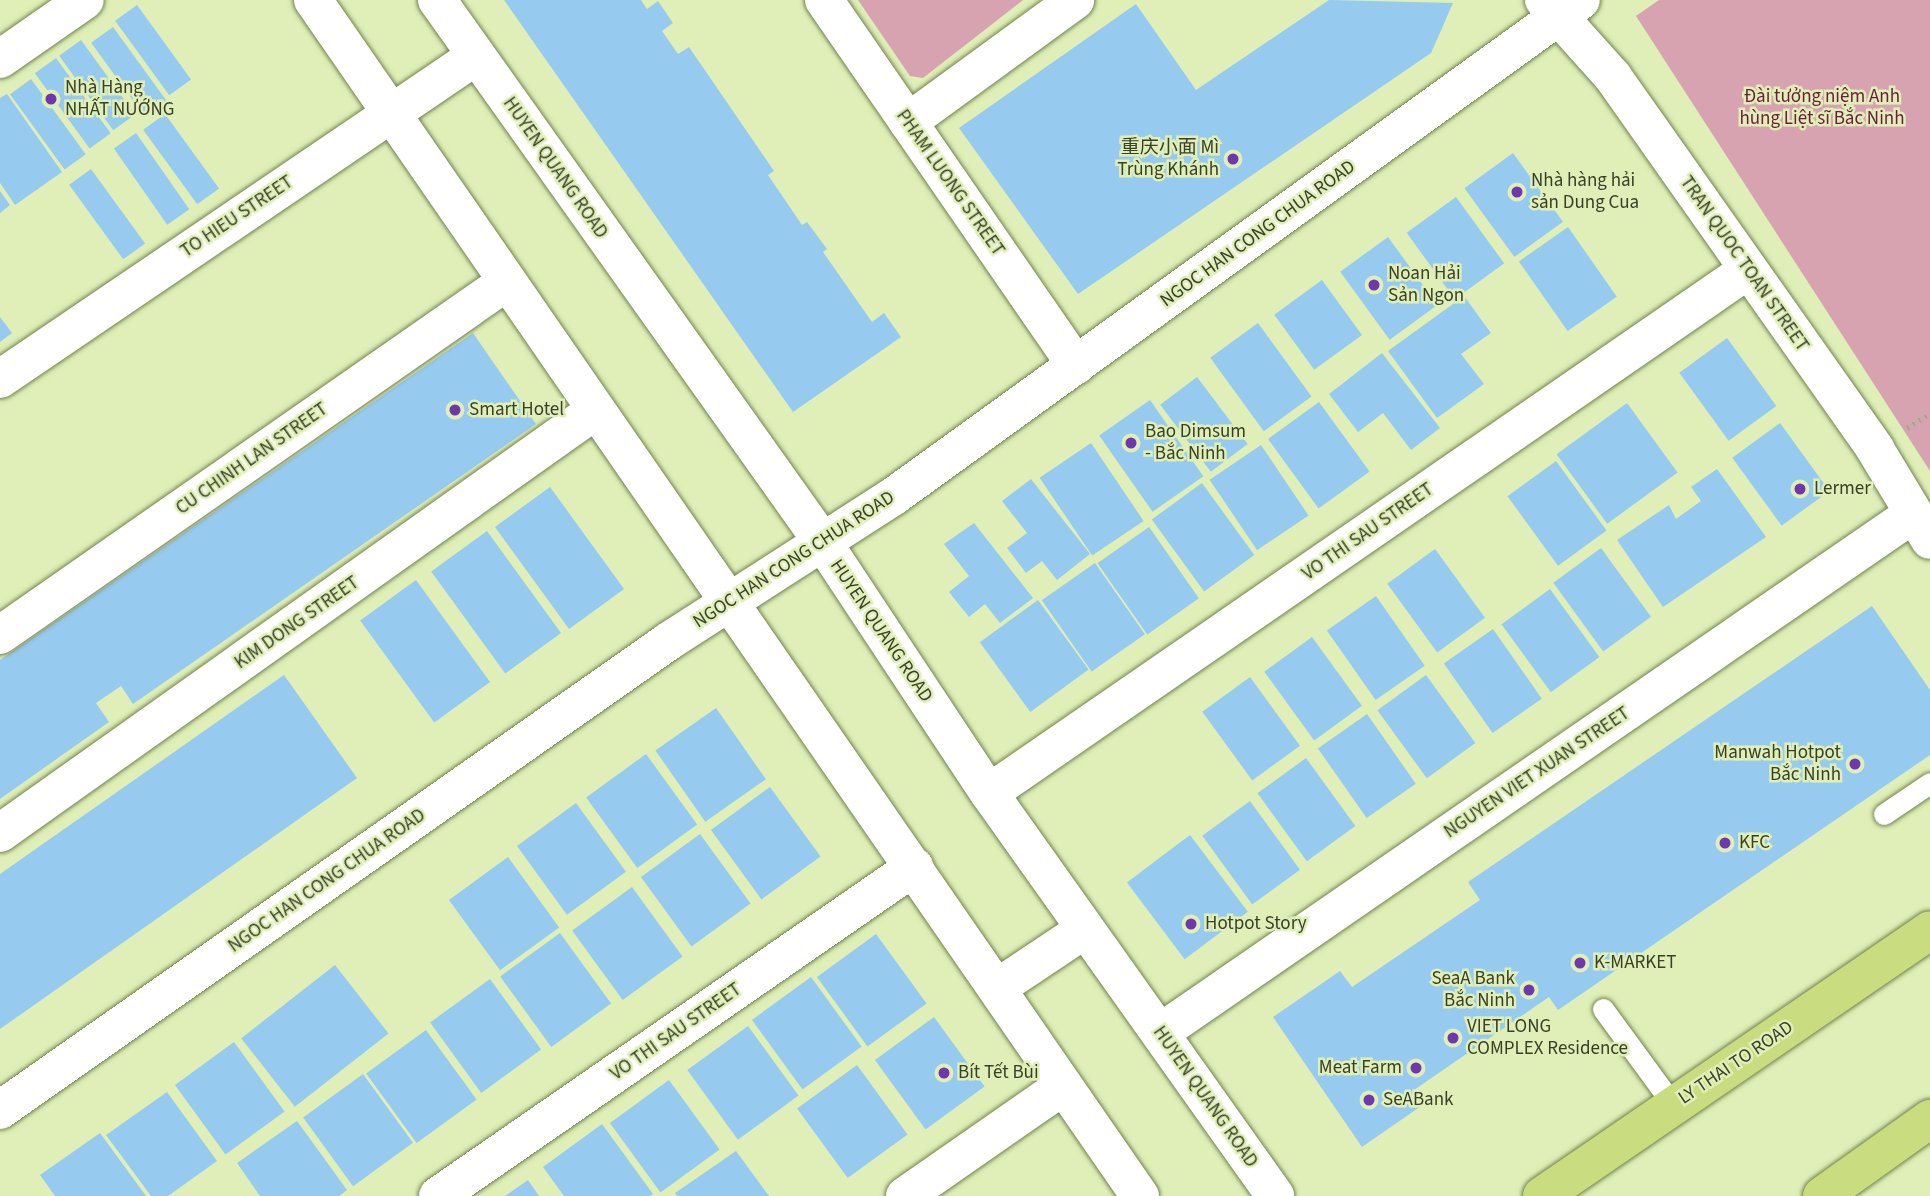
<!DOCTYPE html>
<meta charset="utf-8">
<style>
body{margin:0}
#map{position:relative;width:1930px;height:1196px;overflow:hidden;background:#dfefb7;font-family:"Source Sans 3","Noto Sans SC",sans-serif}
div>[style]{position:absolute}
.green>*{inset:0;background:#d8a3b1}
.building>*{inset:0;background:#97caef;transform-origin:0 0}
.path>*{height:4.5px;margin-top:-2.25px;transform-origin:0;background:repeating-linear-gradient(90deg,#9eaa7f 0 2px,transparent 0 7px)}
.roads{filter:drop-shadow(0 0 2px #73824e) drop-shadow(0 0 2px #73824e)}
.service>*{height:21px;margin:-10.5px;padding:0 10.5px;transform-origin:10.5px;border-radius:10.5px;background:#fff}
.minor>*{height:38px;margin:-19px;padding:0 19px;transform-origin:19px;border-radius:19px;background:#fff}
.tertiary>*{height:38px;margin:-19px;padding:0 19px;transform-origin:19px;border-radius:19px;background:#fff}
.secondary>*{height:38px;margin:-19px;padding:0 19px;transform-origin:19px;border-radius:19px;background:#fff}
.primary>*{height:38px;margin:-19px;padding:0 19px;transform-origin:19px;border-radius:19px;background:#c9dc7f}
.dots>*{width:19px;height:19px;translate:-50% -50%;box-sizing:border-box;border:4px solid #dfefb7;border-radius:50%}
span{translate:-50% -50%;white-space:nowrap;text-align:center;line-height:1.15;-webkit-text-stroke:5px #dfefb7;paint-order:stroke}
.poi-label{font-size:19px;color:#393f29}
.left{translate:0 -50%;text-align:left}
.right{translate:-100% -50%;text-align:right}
.park-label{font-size:19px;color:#6e1a3b}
.street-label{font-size:19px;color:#393f29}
</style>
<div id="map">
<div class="green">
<i style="clip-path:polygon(858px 0,1023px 0,923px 78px,910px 76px)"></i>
<i style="clip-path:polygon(1659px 0,1930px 0,1930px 471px,1636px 16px)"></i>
</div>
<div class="building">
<i style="clip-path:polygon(504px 0,641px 0,647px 9px,658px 1px,673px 23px,662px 31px,678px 54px,689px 47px,774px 171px,768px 175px,802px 225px,807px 222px,827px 249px,823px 252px,872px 322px,884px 313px,901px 337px,793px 412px)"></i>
<i style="clip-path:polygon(1329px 0,1453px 3px,1431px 53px,1078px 294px,959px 128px,1136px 4px,1196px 90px)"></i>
<i style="left:137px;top:5px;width:92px;height:27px;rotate:54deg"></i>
<i style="left:113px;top:27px;width:92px;height:27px;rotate:54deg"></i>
<i style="left:81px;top:40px;width:92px;height:27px;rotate:54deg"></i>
<i style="left:56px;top:58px;width:93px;height:26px;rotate:54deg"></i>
<i style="left:31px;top:79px;width:93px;height:26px;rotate:54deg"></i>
<i style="clip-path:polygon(7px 94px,62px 172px,15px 205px,0 183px,0 98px)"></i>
<i style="left:165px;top:114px;width:92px;height:27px;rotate:54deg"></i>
<i style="left:136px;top:133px;width:93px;height:27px;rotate:55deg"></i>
<i style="left:1513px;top:153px;width:85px;height:60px;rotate:54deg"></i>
<i style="left:91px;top:169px;width:92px;height:27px;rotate:54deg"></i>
<i style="clip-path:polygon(0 191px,10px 205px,0 213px)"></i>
<i style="left:1456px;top:197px;width:82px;height:61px;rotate:54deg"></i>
<i style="left:1568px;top:227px;width:85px;height:60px;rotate:55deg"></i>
<i style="left:1388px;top:237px;width:84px;height:59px;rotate:54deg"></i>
<i style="left:1322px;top:280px;width:68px;height:59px;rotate:54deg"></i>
<i style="clip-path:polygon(1464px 296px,1491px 333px,1461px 354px,1484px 384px,1437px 418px,1388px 351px)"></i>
<i style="clip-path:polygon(0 317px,12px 333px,0 342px)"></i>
<i style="left:1258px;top:323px;width:91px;height:59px;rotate:54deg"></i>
<i style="clip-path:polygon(473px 333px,536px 424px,133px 704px,121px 686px,96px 703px,109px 722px,0 799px,0 660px)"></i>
<i style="left:1727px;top:338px;width:84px;height:59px;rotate:54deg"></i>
<i style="clip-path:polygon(1382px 353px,1440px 428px,1411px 450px,1383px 413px,1358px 432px,1329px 394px)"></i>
<i style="left:1197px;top:377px;width:84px;height:46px;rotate:53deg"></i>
<i style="left:1150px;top:400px;width:93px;height:62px;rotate:55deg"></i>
<i style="left:1319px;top:402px;width:86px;height:63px;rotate:54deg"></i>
<i style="left:1627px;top:403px;width:86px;height:87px;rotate:54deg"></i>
<i style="left:1780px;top:423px;width:84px;height:59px;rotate:54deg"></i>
<i style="left:1091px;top:443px;width:94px;height:62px;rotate:56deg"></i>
<i style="left:1261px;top:445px;width:85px;height:62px;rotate:56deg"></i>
<i style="left:1556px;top:461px;width:86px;height:60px;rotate:54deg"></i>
<i style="clip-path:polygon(1717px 469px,1766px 537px,1663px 607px,1617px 540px,1669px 505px,1676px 519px,1701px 501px,1691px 487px)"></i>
<i style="clip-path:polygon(1031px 479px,1090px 554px,1057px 580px,1042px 561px,1026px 573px,1007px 548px,1027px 533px,1002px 501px)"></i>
<i style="left:1202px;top:483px;width:89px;height:62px;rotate:54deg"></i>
<i style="left:550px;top:487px;width:126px;height:68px;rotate:54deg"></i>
<i style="clip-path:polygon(974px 523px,1033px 598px,1000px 623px,985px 604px,969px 617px,949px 592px,969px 576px,944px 544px)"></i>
<i style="left:1149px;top:527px;width:87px;height:63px;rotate:55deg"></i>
<i style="left:487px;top:531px;width:126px;height:69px;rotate:54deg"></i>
<i style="left:1601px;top:548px;width:85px;height:59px;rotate:54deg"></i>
<i style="left:1435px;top:549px;width:85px;height:59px;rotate:54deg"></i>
<i style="left:1095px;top:563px;width:87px;height:65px;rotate:55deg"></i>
<i style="left:416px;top:580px;width:126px;height:69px;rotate:54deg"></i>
<i style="left:1550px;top:589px;width:84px;height:60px;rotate:54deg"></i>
<i style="left:1376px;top:596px;width:85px;height:60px;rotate:55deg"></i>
<i style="left:1038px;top:600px;width:86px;height:72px;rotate:54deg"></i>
<i style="clip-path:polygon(1872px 606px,1930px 690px,1930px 755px,1558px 1010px,1549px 997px,1414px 1090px,1424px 1104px,1362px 1147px,1273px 1017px,1340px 971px,1352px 987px,1480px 900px,1468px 882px)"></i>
<i style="left:1493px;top:629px;width:85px;height:60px;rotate:55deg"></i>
<i style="left:1312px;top:637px;width:85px;height:59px;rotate:54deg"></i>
<i style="clip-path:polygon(284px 675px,357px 778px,0 1029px,0 874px)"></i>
<i style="left:1426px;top:675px;width:84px;height:60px;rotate:54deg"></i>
<i style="left:1250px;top:677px;width:85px;height:59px;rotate:54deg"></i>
<i style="left:716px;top:708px;width:87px;height:74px;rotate:55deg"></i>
<i style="left:1367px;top:714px;width:85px;height:60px;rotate:55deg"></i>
<i style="left:646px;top:754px;width:87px;height:74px;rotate:54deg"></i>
<i style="left:1306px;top:758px;width:84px;height:60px;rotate:54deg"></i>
<i style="left:770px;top:787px;width:86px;height:73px;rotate:54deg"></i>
<i style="left:1250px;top:801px;width:85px;height:59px;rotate:54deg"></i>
<i style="left:576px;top:803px;width:85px;height:73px;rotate:54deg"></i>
<i style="left:700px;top:834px;width:86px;height:73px;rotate:54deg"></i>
<i style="left:1190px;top:835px;width:96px;height:79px;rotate:53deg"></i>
<i style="left:508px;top:857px;width:87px;height:73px;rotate:54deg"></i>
<i style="left:632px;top:887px;width:86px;height:74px;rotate:54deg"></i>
<i style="left:560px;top:933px;width:87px;height:74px;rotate:54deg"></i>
<i style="left:876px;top:934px;width:86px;height:73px;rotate:54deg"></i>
<i style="left:335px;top:965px;width:87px;height:119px;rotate:52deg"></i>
<i style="left:811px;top:977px;width:86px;height:73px;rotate:54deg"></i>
<i style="left:490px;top:979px;width:87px;height:74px;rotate:54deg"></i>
<i style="left:934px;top:1017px;width:86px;height:73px;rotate:54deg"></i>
<i style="left:748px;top:1026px;width:86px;height:75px;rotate:54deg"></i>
<i style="left:426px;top:1030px;width:86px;height:74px;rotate:54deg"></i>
<i style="left:234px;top:1042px;width:86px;height:73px;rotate:54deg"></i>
<i style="left:857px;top:1065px;width:86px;height:74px;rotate:54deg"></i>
<i style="left:363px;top:1074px;width:85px;height:74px;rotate:54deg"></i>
<i style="left:669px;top:1080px;width:86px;height:73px;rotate:54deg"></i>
<i style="clip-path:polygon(167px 1092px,217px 1161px,168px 1196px,151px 1196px,106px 1135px)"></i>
<i style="clip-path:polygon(297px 1121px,347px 1190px,339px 1196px,260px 1196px,237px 1163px)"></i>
<i style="clip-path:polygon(602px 1124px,653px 1194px,650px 1196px,564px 1196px,543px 1167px)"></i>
<i style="clip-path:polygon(100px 1133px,146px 1196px,55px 1196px,40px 1175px)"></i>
<i style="clip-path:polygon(736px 1151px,769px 1196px,677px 1196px,675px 1193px)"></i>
<i style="clip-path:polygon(528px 1180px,539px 1196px,505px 1196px)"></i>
</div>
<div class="path">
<i style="left:1907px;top:428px;width:27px;rotate:-33deg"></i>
</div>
<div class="roads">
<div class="service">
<i style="left:1884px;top:814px;width:55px;rotate:-34deg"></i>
<i style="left:1603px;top:1009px;width:120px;rotate:53.8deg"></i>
</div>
<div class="minor">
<i style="left:824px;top:0;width:444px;rotate:55.4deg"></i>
<i style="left:1544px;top:0;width:103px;rotate:48.1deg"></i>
<i style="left:1613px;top:77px;width:455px;rotate:54.8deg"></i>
<i style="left:1875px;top:449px;width:106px;rotate:58.9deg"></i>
<i style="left:0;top:59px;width:103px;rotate:-34.8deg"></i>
<i style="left:908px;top:122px;width:207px;rotate:-36.1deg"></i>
<i style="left:0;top:379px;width:575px;rotate:-34.16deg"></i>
<i style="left:0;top:635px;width:616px;rotate:-34.88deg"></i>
<i style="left:989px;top:793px;width:922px;rotate:-34.57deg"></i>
<i style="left:0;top:833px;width:727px;rotate:-35.37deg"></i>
<i style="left:1161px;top:1032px;width:913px;rotate:-34.56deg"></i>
<i style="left:438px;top:1196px;width:579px;rotate:-34.65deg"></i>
<i style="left:905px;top:1196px;width:193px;rotate:-34.8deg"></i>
</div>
<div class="tertiary">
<i style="left:313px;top:0;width:1454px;rotate:55.34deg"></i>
<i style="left:437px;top:0;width:668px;rotate:54.57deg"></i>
<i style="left:824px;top:544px;width:299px;rotate:56.5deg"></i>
<i style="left:989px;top:793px;width:494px;rotate:54.6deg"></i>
<i style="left:997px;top:988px;width:105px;rotate:-33.7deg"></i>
</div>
<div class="secondary">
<i style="left:0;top:1110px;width:817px;rotate:-35.03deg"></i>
<i style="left:669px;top:641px;width:268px;rotate:-32.8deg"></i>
<i style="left:894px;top:496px;width:847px;rotate:-35.83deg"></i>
</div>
<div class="primary">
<i style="left:1542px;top:1196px;width:470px;rotate:-34.4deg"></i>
<i style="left:1822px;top:1196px;width:133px;rotate:-35.5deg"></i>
</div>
</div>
<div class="dots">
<i style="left:51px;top:99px;background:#6f37ad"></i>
<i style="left:1233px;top:159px;background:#6f37ad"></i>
<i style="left:1517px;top:192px;background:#6f37ad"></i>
<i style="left:1374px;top:285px;background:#6f37ad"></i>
<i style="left:455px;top:410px;background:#6f37ad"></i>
<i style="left:1131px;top:443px;background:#6f37ad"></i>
<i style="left:1800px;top:489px;background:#6f37ad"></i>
<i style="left:1855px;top:764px;background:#6f37ad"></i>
<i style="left:1725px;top:843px;background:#6f37ad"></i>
<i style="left:1191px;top:924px;background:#6f37ad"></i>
<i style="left:1580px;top:963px;background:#6f37ad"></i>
<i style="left:1529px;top:990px;background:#6f37ad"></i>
<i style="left:1453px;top:1038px;background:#6f37ad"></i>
<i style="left:1416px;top:1068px;background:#6f37ad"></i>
<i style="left:944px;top:1073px;background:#6f37ad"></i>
<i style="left:1369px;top:1100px;background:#6f37ad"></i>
</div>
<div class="poi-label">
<span class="left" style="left:65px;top:99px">Nhà Hàng<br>NHẤT NƯỚNG</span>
<span class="right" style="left:1219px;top:159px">重庆小面 Mì<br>Trùng Khánh</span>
<span class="left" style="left:1531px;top:192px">Nhà hàng hải<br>sản Dung Cua</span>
<span class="left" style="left:1388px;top:285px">Noan Hải<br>Sản Ngon</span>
<span class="left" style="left:469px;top:410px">Smart Hotel</span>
<span class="left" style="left:1145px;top:443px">Bao Dimsum<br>- Bắc Ninh</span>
<span class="left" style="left:1814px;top:489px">Lermer</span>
<span class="right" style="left:1841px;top:764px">Manwah Hotpot<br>Bắc Ninh</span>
<span class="left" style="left:1739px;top:843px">KFC</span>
<span class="left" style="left:1205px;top:924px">Hotpot Story</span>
<span class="left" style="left:1594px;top:963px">K-MARKET</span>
<span class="right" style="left:1515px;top:990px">SeaA Bank<br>Bắc Ninh</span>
<span class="left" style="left:1467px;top:1038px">VIET LONG<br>COMPLEX Residence</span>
<span class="right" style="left:1402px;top:1068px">Meat Farm</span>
<span class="left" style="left:958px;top:1073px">Bít Tết Bùi</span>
<span class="left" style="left:1383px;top:1100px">SeABank</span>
</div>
<div class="park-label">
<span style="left:1822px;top:108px">Đài tưởng niệm Anh<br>hùng Liệt sĩ Bắc Ninh</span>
</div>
<div class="street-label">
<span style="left:555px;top:168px;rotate:55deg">HUYEN QUANG ROAD</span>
<span style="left:950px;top:183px;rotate:55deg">PHAM LUONG STREET</span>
<span style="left:237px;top:217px;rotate:-34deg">TO HIEU STREET</span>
<span style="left:1258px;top:234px;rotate:-36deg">NGOC HAN CONG CHUA ROAD</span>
<span style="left:1744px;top:264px;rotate:55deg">TRAN QUOC TOAN STREET</span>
<span style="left:252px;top:459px;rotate:-35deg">CU CHINH LAN STREET</span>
<span style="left:1368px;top:532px;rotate:-35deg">VO THI SAU STREET</span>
<span style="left:794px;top:560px;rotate:-33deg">NGOC HAN CONG CHUA ROAD</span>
<span style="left:297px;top:623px;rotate:-35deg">KIM DONG STREET</span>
<span style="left:881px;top:631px;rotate:56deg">HUYEN QUANG ROAD</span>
<span style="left:1537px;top:773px;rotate:-34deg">NGUYEN VIET XUAN STREET</span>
<span style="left:327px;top:881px;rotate:-35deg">NGOC HAN CONG CHUA ROAD</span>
<span style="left:676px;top:1032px;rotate:-35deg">VO THI SAU STREET</span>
<span style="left:1736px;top:1063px;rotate:-34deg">LY THAI TO ROAD</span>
<span style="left:1205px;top:1097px;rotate:55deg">HUYEN QUANG ROAD</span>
</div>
</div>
